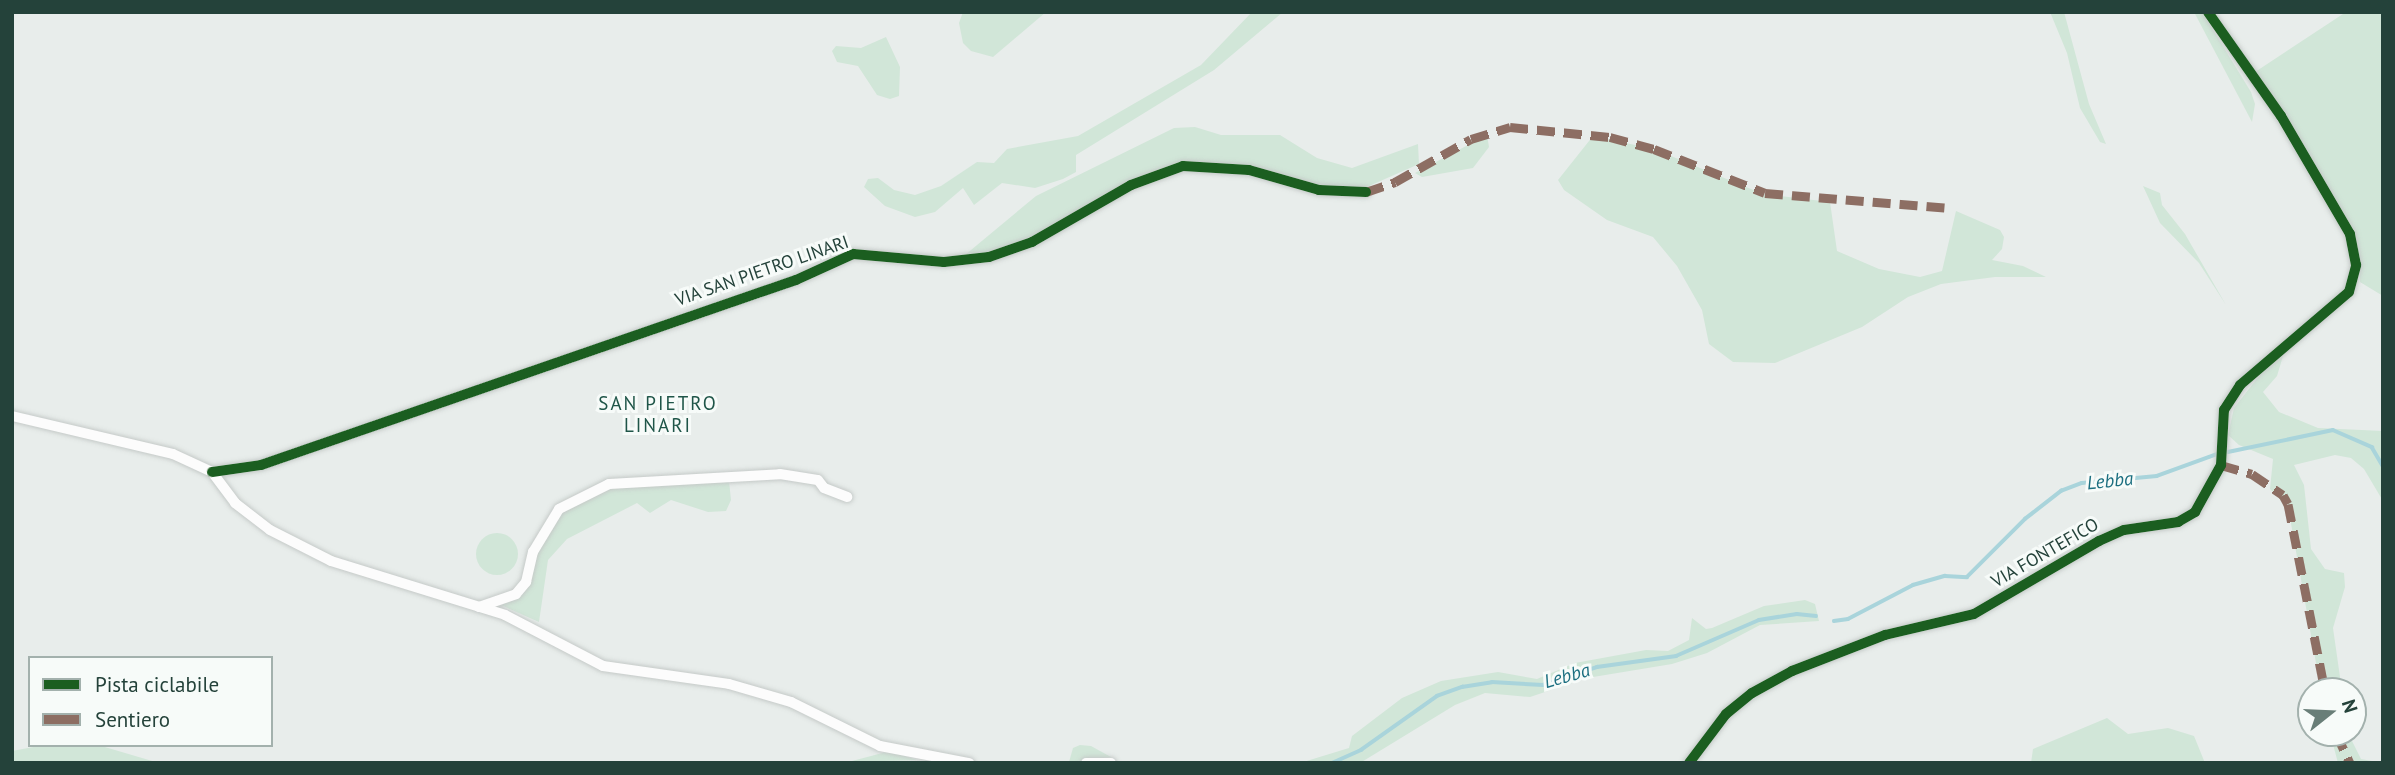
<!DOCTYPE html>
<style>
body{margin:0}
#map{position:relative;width:2395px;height:775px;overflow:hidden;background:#e8edeb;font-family:"PT Sans",sans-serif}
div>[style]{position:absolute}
.green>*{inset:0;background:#d1e6d8}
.round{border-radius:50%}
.stream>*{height:3.5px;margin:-1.75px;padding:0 1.75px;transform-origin:1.75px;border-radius:1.75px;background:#a9d4db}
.roads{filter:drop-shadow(0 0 2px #c5cac8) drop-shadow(0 0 2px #c5cac8)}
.minor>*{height:10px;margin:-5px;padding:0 5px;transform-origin:5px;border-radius:5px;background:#fcfcfc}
.quiet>*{height:9px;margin-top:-4.5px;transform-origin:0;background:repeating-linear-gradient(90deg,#8d6e63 0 18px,transparent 0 27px)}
.cycleway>*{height:10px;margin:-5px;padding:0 5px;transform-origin:5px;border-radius:5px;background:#1b5e20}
span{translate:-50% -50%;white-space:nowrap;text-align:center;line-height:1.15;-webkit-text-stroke:6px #f7fbf9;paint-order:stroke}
.street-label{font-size:18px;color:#24423a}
.neighbourhood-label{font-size:19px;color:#1f5548;letter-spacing:2px}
.water-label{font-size:19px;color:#1c6f80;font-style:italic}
.frame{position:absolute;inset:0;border:14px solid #24423a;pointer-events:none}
.legend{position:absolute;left:28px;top:656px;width:245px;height:91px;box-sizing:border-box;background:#f7fbf9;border:2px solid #a3b1ad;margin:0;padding:9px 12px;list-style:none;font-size:21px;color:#24423a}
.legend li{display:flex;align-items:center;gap:14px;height:35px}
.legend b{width:35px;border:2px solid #a3b1ad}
.north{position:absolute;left:2297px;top:677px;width:70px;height:70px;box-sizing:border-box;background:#f7fbf9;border:2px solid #a3b1ad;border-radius:50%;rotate:72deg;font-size:19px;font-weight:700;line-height:28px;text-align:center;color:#24423a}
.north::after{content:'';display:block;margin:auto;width:24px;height:32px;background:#697e78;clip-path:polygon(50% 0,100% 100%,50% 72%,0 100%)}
</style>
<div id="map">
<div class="green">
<i style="clip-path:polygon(963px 12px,1046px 12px,993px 57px,971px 51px,963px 43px,959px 23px)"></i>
<i style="clip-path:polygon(1252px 12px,1283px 12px,1214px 70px,1076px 155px,1076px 172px,1063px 179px,1035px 188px,1002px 183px,974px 205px,963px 188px,935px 212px,915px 217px,885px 206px,864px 187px,868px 179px,878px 178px,894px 190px,915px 195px,941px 186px,977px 162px,994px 163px,1007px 149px,1078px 136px,1201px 65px)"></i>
<i style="clip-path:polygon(2050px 12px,2064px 12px,2089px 104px,2106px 144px,2100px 142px,2080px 108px,2067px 53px)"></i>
<i style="clip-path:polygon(2194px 12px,2202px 12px,2251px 92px,2255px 104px,2252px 122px)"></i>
<i style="clip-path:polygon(2346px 12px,2383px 12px,2383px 296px,2360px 282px,2360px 261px,2252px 74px)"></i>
<i style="clip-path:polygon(886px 37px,900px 67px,899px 96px,890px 99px,877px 95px,858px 66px,837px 62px,832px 51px,836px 46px,861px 48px)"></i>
<i style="clip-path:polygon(1195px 127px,1221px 135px,1280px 135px,1317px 158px,1352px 168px,1418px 144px,1419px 164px,1360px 190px,1323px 188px,1278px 173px,1182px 165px,1032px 240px,988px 256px,965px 255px,1036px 196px,1174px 128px)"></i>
<i style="clip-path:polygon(1487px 135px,1489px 147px,1473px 168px,1422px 177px,1415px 173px)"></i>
<i style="clip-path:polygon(1593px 136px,1654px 149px,1763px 194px,1830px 202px,1837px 251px,1879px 269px,1920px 277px,1942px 271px,1956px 211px,2000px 230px,2004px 237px,2002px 249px,1992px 260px,2023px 266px,2046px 277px,1995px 277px,1941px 284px,1908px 297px,1862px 327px,1775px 363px,1733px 362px,1709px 344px,1702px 310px,1677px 266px,1653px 237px,1607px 220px,1564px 190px,1558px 180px)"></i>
<i style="clip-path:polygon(2143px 186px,2160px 193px,2162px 205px,2185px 234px,2226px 305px,2199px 263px,2160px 223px)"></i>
<i style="clip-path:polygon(2283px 356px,2277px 376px,2263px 392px,2279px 412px,2318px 428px,2383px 431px,2383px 501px,2364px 469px,2351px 458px,2335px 455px,2294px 465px,2304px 485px,2311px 549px,2325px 569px,2344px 573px,2345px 587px,2333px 628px,2342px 691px,2321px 691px,2290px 518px,2286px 505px,2270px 489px,2273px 459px,2239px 445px,2228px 435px,2234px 408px,2266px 367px)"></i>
<i style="clip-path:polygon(729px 481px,731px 500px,726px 511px,708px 512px,671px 500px,650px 513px,637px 503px,567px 539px,548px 560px,539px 622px,501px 605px,521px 593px,545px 535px,561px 511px,585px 498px,612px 489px)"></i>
<i class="round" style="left:476px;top:533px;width:42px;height:42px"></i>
<i style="clip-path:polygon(1805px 600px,1815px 604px,1819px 621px,1760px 625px,1707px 653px,1672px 664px,1587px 678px,1530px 697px,1485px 693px,1455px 705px,1360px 763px,1300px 763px,1349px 748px,1352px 736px,1402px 698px,1441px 681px,1498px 672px,1537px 679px,1575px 663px,1646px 650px,1668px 651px,1689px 640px,1692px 618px,1706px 629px,1712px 628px,1764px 606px)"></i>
<i style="clip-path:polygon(2107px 718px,2128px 734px,2168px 728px,2194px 736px,2205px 763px,2031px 763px,2033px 749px)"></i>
<i style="clip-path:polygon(2330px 733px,2348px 733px,2361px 759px,2383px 763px,2338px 763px)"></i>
<i style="clip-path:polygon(44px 745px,98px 745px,159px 763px,12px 763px,12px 751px)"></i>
<i style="clip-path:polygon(1080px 745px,1091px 746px,1111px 757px,1069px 762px,1073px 748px)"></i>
<i style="clip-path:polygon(890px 751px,917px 760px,817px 763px,852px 761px)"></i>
</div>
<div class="stream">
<i style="left:2228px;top:452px;width:107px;rotate:-11.8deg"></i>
<i style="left:2333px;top:430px;width:43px;rotate:23.6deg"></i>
<i style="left:2372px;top:447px;width:22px;rotate:60deg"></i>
<i style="left:1834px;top:621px;width:14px;rotate:-8deg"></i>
<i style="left:1848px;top:619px;width:73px;rotate:-27.6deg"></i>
<i style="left:1913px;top:585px;width:33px;rotate:-16deg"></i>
<i style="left:1945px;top:576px;width:22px;rotate:3deg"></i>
<i style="left:1967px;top:577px;width:82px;rotate:-45deg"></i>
<i style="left:2025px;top:519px;width:46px;rotate:-37.9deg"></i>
<i style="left:2061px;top:491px;width:22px;rotate:-21deg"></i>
<i style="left:2082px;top:483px;width:75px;rotate:-5.3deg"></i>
<i style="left:2157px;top:476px;width:64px;rotate:-20.1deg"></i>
<i style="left:1332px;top:763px;width:32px;rotate:-24deg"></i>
<i style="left:1361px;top:750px;width:93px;rotate:-35.4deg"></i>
<i style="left:1437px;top:696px;width:27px;rotate:-20deg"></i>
<i style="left:1462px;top:687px;width:30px;rotate:-9deg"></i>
<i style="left:1492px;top:682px;width:51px;rotate:3.4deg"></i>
<i style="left:1543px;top:685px;width:57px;rotate:-18.4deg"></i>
<i style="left:1597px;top:667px;width:80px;rotate:-7.9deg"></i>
<i style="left:1676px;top:656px;width:90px;rotate:-23.4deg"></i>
<i style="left:1759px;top:620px;width:38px;rotate:-9deg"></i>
<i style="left:1797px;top:614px;width:19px;rotate:6deg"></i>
</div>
<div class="roads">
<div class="minor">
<i style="left:12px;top:416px;width:165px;rotate:13.3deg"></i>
<i style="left:173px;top:454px;width:43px;rotate:24.8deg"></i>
<i style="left:212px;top:472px;width:39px;rotate:53deg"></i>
<i style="left:235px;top:503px;width:44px;rotate:37.6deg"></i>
<i style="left:270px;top:530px;width:68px;rotate:26.9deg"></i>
<i style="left:331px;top:561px;width:182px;rotate:17.2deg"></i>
<i style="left:505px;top:615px;width:110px;rotate:27.5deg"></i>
<i style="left:603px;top:666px;width:127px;rotate:8.1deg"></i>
<i style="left:729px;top:684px;width:65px;rotate:16.2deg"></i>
<i style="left:791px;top:702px;width:99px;rotate:26.3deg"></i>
<i style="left:880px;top:746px;width:91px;rotate:10.8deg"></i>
<i style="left:212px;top:472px;width:49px;rotate:-8.1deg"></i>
<i style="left:261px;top:465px;width:566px;rotate:-19.08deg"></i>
<i style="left:796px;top:280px;width:63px;rotate:-24.5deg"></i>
<i style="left:853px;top:254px;width:91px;rotate:5deg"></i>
<i style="left:944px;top:262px;width:45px;rotate:-6.3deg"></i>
<i style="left:989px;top:257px;width:46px;rotate:-19.2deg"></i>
<i style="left:1032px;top:242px;width:114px;rotate:-29.9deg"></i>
<i style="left:1131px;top:185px;width:55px;rotate:-20.1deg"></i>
<i style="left:1183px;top:166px;width:66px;rotate:3.5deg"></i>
<i style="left:1249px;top:170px;width:73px;rotate:15.9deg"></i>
<i style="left:1319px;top:190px;width:47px;rotate:2.4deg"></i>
<i style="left:479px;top:607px;width:39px;rotate:-19deg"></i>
<i style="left:516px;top:594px;width:16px;rotate:-50deg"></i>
<i style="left:526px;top:582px;width:31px;rotate:-77deg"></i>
<i style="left:533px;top:552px;width:50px;rotate:-58.8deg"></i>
<i style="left:559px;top:509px;width:56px;rotate:-26.6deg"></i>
<i style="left:609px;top:484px;width:171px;rotate:-3.3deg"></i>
<i style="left:780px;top:474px;width:38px;rotate:9deg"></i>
<i style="left:818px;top:480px;width:10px;rotate:53deg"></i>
<i style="left:824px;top:488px;width:25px;rotate:21deg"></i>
<i style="left:1086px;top:763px;width:25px"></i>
<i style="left:1689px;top:763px;width:61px;rotate:-52.9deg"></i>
<i style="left:1726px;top:714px;width:33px;rotate:-39deg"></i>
<i style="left:1752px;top:693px;width:46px;rotate:-28.8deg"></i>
<i style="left:1792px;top:671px;width:100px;rotate:-21.2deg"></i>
<i style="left:1885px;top:635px;width:91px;rotate:-13.3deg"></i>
<i style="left:1974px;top:614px;width:145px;rotate:-30.3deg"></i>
<i style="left:2099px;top:541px;width:27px;rotate:-24deg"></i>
<i style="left:2124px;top:530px;width:55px;rotate:-8.4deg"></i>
<i style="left:2178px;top:522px;width:20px;rotate:-30deg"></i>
<i style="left:2195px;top:512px;width:54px;rotate:-61deg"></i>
<i style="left:2221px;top:465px;width:55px;rotate:-86.9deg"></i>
<i style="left:2224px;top:410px;width:30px;rotate:-57deg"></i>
<i style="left:2240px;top:385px;width:143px;rotate:-40.5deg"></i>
<i style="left:2349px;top:292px;width:28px;rotate:-75deg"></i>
<i style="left:2356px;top:265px;width:32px;rotate:-101deg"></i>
<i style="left:2350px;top:234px;width:137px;rotate:-120.3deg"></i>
<i style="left:2281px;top:116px;width:127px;rotate:-125.1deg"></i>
</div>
</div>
<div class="quiet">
<i style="left:1366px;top:192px;width:31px;rotate:-19deg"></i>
<i style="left:1395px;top:182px;width:87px;rotate:-29.5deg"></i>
<i style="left:1471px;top:139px;width:41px;rotate:-17.1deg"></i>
<i style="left:1510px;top:127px;width:100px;rotate:5.7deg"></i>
<i style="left:1610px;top:137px;width:46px;rotate:15.3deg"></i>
<i style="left:1654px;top:149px;width:119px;rotate:21.6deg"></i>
<i style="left:1765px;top:193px;width:186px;rotate:4.6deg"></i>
<i style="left:2221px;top:465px;width:32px;rotate:16deg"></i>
<i style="left:2252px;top:474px;width:37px;rotate:34deg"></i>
<i style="left:2283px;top:495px;width:10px;rotate:61deg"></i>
<i style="left:2288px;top:504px;width:191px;rotate:78.8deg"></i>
<i style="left:2336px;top:733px;width:33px;rotate:65deg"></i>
</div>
<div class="cycleway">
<i style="left:212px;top:472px;width:49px;rotate:-8.1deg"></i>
<i style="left:261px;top:465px;width:566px;rotate:-19.08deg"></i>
<i style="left:796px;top:280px;width:63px;rotate:-24.5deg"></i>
<i style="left:853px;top:254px;width:91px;rotate:5deg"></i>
<i style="left:944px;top:262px;width:45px;rotate:-6.3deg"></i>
<i style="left:989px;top:257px;width:46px;rotate:-19.2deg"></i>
<i style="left:1032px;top:242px;width:114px;rotate:-29.9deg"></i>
<i style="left:1131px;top:185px;width:55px;rotate:-20.1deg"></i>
<i style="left:1183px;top:166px;width:66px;rotate:3.5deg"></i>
<i style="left:1249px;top:170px;width:73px;rotate:15.9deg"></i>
<i style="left:1319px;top:190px;width:47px;rotate:2.4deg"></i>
<i style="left:1689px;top:763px;width:61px;rotate:-52.9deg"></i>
<i style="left:1726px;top:714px;width:33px;rotate:-39deg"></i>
<i style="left:1752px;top:693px;width:46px;rotate:-28.8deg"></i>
<i style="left:1792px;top:671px;width:100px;rotate:-21.2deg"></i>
<i style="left:1885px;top:635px;width:91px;rotate:-13.3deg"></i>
<i style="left:1974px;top:614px;width:145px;rotate:-30.3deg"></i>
<i style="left:2099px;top:541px;width:27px;rotate:-24deg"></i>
<i style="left:2124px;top:530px;width:55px;rotate:-8.4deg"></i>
<i style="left:2178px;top:522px;width:20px;rotate:-30deg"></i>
<i style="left:2195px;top:512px;width:54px;rotate:-61deg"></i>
<i style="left:2221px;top:465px;width:55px;rotate:-86.9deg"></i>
<i style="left:2224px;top:410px;width:30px;rotate:-57deg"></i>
<i style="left:2240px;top:385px;width:143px;rotate:-40.5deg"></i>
<i style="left:2349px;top:292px;width:28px;rotate:-75deg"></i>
<i style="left:2356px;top:265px;width:32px;rotate:-101deg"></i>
<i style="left:2350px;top:234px;width:137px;rotate:-120.3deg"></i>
<i style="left:2281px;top:116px;width:127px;rotate:-125.1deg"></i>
</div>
<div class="street-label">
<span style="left:762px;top:271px;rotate:-19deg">VIA SAN PIETRO LINARI</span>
<span style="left:2045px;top:553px;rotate:-30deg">VIA FONTEFICO</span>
</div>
<div class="neighbourhood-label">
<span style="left:658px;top:415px">SAN PIETRO<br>LINARI</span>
</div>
<div class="water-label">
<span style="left:2110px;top:481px;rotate:-6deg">Lebba</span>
<span style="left:1567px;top:676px;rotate:-16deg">Lebba</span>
</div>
<div class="frame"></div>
<ul class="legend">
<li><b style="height:9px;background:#1b5e20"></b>Pista ciclabile</li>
<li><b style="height:9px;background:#8d6e63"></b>Sentiero</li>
</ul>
<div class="north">N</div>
</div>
